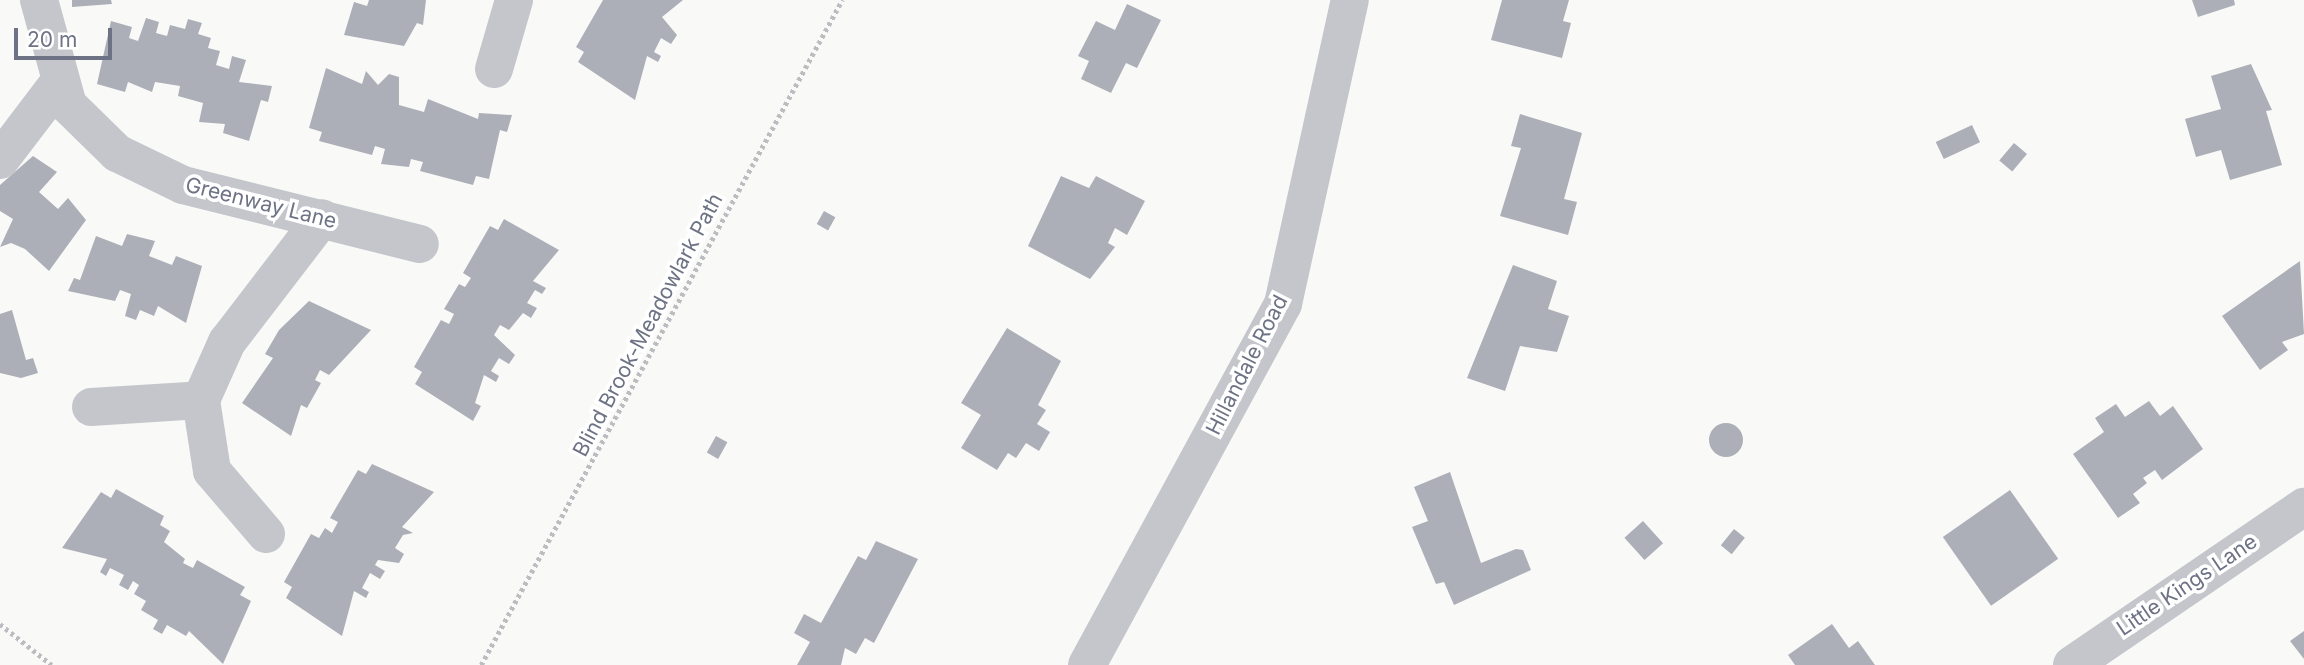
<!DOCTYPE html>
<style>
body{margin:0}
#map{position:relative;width:2304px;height:665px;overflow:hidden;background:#f9faf8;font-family:Inter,sans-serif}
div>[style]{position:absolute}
.building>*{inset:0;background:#acafb7;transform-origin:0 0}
.round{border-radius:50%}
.path>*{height:4.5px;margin-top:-2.25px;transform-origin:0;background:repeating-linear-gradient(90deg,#bcbdc1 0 3.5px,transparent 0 7px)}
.minor>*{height:38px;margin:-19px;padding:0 19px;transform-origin:19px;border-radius:19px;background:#c4c6cb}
span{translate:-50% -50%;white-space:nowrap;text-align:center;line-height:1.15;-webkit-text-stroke:7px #fff;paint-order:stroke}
.street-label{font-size:21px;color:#6d7385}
.scale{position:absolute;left:14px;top:28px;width:98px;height:32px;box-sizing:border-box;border:4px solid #6d7385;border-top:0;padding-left:9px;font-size:21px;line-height:24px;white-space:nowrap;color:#6d7385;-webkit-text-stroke:5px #fff;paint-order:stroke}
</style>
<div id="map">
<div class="building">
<i style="clip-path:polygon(72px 0,111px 0,112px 4px,72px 7px)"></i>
<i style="clip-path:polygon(369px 0,426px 0,423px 25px,417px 23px,404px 46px,344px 35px,354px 2px,367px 6px)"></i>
<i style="clip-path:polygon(603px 0,683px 0,662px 17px,677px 35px,671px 44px,661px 38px,654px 52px,661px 56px,658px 62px,647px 56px,635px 100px,578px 62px,584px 52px,576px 47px)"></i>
<i style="clip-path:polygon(1502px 0,1569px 0,1563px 21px,1571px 23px,1562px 58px,1491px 40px)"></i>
<i style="clip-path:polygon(2192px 0,2234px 0,2235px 5px,2198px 17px)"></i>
<i style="clip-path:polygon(1127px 4px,1161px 20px,1137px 68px,1126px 63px,1111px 93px,1081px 79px,1089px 61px,1078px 56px,1096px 21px,1115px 30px)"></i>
<i style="clip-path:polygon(146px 18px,159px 22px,156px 33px,167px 36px,170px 25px,185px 29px,188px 19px,202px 23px,198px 34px,211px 38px,208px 48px,220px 51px,216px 65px,229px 69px,232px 56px,246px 60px,239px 82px,272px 86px,268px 102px,261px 100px,249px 141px,223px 133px,225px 124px,199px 122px,203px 103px,178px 96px,180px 86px,155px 82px,152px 92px,128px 82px,125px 92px,97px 84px,111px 21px,132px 27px,129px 38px,138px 41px)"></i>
<i style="clip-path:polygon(2251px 64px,2272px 110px,2266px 111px,2282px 165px,2230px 180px,2221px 150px,2196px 157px,2185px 119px,2221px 109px,2211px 76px)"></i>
<i style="clip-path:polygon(326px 68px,362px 84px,366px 71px,378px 85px,389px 74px,399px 77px,399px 105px,424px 112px,428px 99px,478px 119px,479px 113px,512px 115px,507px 132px,500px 130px,489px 179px,476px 176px,473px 185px,420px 171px,423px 162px,411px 159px,409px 167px,381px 164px,385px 149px,375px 146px,372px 155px,319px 141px,322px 132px,309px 128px)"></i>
<i style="clip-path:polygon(1520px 114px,1582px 133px,1564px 199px,1577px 202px,1568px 235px,1500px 216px,1521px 148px,1511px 146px)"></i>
<i style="left:1972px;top:125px;width:19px;height:40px;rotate:65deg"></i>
<i style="left:2014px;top:143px;width:17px;height:23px;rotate:40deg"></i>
<i style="clip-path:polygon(33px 156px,57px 172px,39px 192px,58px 209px,68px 198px,86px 220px,49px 271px,25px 249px,11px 243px,0 247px,13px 219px,0 211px,0 185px)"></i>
<i style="clip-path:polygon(1061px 176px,1089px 188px,1096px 176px,1145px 201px,1127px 235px,1115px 228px,1108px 243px,1115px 247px,1090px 279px,1028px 246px)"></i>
<i style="left:824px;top:211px;width:13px;height:15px;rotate:29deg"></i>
<i style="clip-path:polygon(504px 219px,559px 250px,533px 281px,546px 288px,542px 294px,535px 290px,527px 303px,537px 308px,531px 318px,523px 313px,509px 330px,500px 325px,494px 335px,515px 355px,509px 364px,499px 358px,491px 371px,499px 376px,496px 382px,484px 375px,475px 403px,481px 406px,473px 421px,415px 384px,422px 372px,414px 367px,441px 320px,449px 324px,454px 314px,444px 309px,459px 284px,465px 287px,471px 278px,463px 273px,490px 226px,498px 230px)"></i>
<i style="clip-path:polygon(127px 234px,155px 241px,149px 256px,172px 265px,176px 256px,202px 266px,186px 323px,158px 306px,154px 316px,140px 310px,136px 320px,125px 316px,131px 294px,120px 290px,115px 301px,68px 291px,74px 278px,80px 280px,96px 236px,122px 246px)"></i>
<i style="clip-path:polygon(2300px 261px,2304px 334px,2282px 342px,2288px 350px,2260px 370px,2222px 316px)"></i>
<i style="clip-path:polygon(1513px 265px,1557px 281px,1548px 309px,1569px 316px,1557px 352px,1520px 346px,1505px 391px,1467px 378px)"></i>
<i style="clip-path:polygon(309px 301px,371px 330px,329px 375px,320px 370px,315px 380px,321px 383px,307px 408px,301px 405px,291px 436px,242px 403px,273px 358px,265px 354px,279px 330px)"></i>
<i style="clip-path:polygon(12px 310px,26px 360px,33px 358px,38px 373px,21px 378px,0 373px,0 314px)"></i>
<i style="clip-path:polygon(1007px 328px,1061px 361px,1038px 405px,1046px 410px,1037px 424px,1050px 432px,1039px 451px,1026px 443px,1016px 458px,1008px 453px,997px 470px,961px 448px,981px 415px,961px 403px)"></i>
<i style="clip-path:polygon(2149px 401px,2160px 416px,2173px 406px,2203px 449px,2162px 480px,2155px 470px,2143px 478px,2147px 483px,2133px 494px,2140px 503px,2118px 518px,2073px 454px,2104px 432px,2095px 418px,2116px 404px,2125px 417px)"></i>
<i class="round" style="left:1709px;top:423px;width:34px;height:34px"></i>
<i style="left:716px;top:436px;width:13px;height:19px;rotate:29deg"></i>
<i style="clip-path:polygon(372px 464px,434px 492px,402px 527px,413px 533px,403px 535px,395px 548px,404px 554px,399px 563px,378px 560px,375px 565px,385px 571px,380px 579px,370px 573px,362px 588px,369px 592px,366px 598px,354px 591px,342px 636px,286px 598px,292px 587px,284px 582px,311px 534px,319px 538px,325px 528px,332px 533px,338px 522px,330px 518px,358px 470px,366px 474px)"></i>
<i style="clip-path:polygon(1450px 472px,1481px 563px,1516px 549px,1523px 550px,1531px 570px,1454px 605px,1444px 582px,1436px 584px,1412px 527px,1428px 521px,1414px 487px)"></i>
<i style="clip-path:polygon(116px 489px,164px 516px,160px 525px,170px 531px,164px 542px,185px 559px,183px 563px,193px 568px,197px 560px,245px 587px,240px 595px,251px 601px,223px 664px,189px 631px,186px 636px,167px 625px,162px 634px,153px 629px,158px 620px,141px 610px,146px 601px,134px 594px,139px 585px,133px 581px,128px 590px,119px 585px,124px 575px,110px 568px,106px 576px,100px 572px,107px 559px,62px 548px,101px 492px,111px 498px)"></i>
<i style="left:2010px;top:490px;width:84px;height:82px;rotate:55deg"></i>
<i style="left:1643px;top:521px;width:30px;height:25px;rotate:48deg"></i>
<i style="left:1734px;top:529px;width:14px;height:21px;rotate:39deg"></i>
<i style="clip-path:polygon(876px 541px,918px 559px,874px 643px,865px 638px,856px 654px,845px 648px,841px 665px,797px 665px,810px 642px,794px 633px,804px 614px,821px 623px,858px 556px,866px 560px)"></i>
<i style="clip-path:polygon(1832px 624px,1849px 648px,1858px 641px,1875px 665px,1795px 665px,1788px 655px)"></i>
<i style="clip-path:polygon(2304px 631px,2304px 659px,2290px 641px)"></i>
</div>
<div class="path">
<i style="left:0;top:624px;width:66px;rotate:38.3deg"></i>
<i style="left:481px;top:665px;width:757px;rotate:-61.5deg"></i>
</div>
<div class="minor">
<i style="left:39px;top:0;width:109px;rotate:74.6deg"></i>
<i style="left:68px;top:105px;width:69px;rotate:44.4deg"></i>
<i style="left:117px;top:153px;width:73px;rotate:25.9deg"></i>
<i style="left:183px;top:185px;width:244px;rotate:14deg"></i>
<i style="left:494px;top:69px;width:72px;rotate:-73.8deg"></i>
<i style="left:0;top:160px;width:96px;rotate:-52.7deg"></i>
<i style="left:91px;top:407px;width:110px;rotate:-3.6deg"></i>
<i style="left:266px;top:534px;width:83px;rotate:-130.6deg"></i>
<i style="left:212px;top:471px;width:72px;rotate:-98.8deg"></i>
<i style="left:201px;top:400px;width:64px;rotate:-65.9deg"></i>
<i style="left:227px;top:342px;width:156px;rotate:-52.5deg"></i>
<i style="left:1087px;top:665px;width:411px;rotate:-61.5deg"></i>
<i style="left:1283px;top:304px;width:311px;rotate:-77.6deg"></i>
<i style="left:2072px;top:665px;width:281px;rotate:-34.3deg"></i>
</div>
<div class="street-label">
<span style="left:261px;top:203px;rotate:14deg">Greenway Lane</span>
<span style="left:648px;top:325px;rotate:-62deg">Blind Brook-Meadowlark Path</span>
<span style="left:1247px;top:365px;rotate:-63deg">Hillandale Road</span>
<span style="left:2187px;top:585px;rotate:-34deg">Little Kings Lane</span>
</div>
<div class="scale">20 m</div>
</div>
